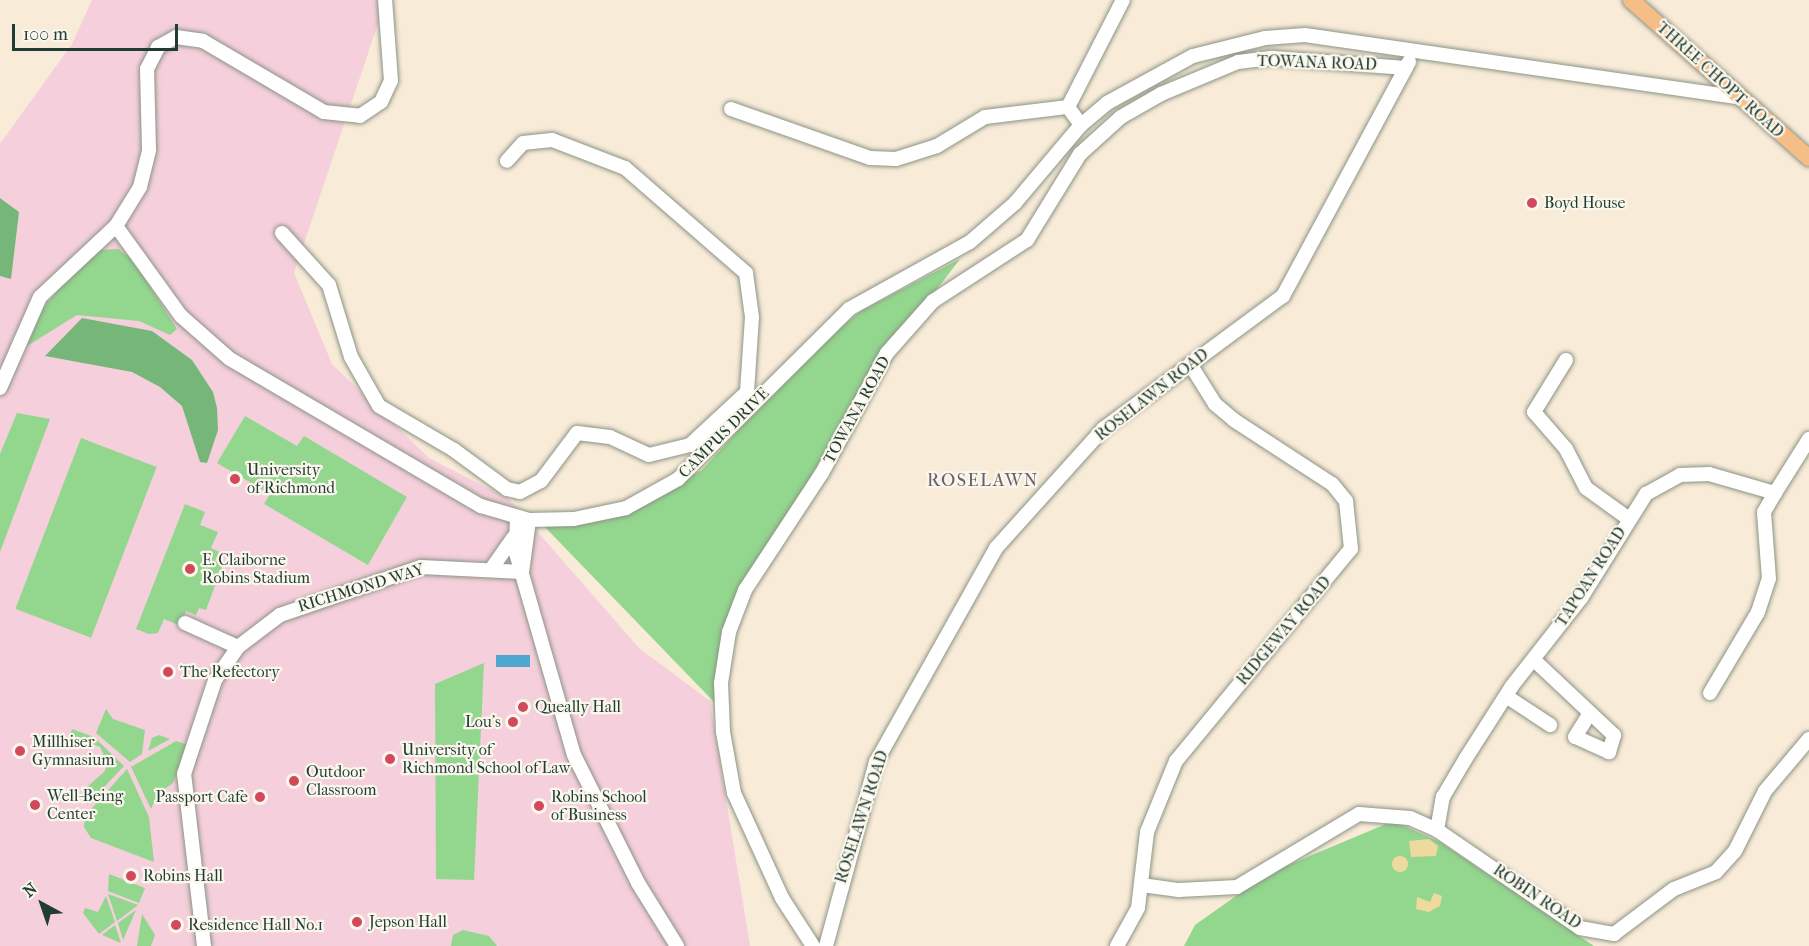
<!DOCTYPE html>
<meta charset="utf-8">
<style>
body{margin:0}
#map{position:relative;width:1809px;height:946px;overflow:hidden;background:#f8ebd8;font-family:"IM FELL French Canon",serif}
div>[style]{position:absolute}
.built>*{inset:0;background:#f5cfdb}
.green>*{inset:0;background:#93d68e;transform-origin:0 0}
.forest>*{inset:0;background:#76b779}
.sand>*{inset:0;background:#eeda9e}
.round{border-radius:50%}
.water>*{inset:0;background:#50a7cd;transform-origin:0 0}
.roads{filter:drop-shadow(0 0 2px #8c9486) drop-shadow(0 0 2px #8c9486)}
.minor>*{height:14px;margin:-7px;padding:0 7px;transform-origin:7px;border-radius:7px;background:#fff}
.major>*{height:16px;margin:-8px;padding:0 8px;transform-origin:8px;border-radius:8px;background:#f6be87}
.dots>*{width:16px;height:16px;translate:-50% -50%;box-sizing:border-box;border:3px solid #fbf7ec;border-radius:50%}
span{translate:-50% -50%;white-space:nowrap;text-align:center;line-height:1.15;-webkit-text-stroke:4.5px #fbf7ec;paint-order:stroke}
.street-label{font-size:16px;color:#1f3d34}
.poi-label{font-size:16px;color:#1f3d34}
.left{translate:0 -50%;text-align:left}
.right{translate:-100% -50%;text-align:right}
.neighbourhood-label{font-size:18px;color:#66636f;letter-spacing:1.5px}
.north{position:absolute;left:12px;top:874px;width:60px;height:60px;-webkit-text-stroke:4px #fbf7ec;paint-order:stroke;rotate:320deg;font-size:16px;font-weight:700;line-height:24px;text-align:center;color:#1f3d34}
.north::after{content:'';display:block;margin:auto;width:21px;height:27px;background:#1f3d34;clip-path:polygon(50% 0,100% 100%,50% 72%,0 100%)}
.scale{position:absolute;left:12px;top:24px;width:166px;height:27px;box-sizing:border-box;border:3px solid #1f3d34;border-top:0;padding-left:8px;font-size:18px;line-height:21px;white-space:nowrap;color:#1f3d34;-webkit-text-stroke:4px #fbf7ec;paint-order:stroke}
</style>
<div id="map">
<div class="built">
<i style="clip-path:polygon(92px 0,386px 0,294px 273px,332px 364px,429px 458px,509px 499px,639px 648px,710px 701px,750px 946px,0 946px,0 144px,72px 44px)"></i>
</div>
<div class="green">
<i style="clip-path:polygon(118px 249px,133px 260px,177px 329px,170px 335px,139px 321px,77px 315px,27px 346px,43px 308px,67px 280px,101px 250px)"></i>
<i style="clip-path:polygon(960px 259px,864px 385px,731px 613px,716px 704px,541px 523px,634px 508px,702px 470px,808px 354px,861px 311px)"></i>
<i style="clip-path:polygon(17px 413px,50px 419px,0 552px,0 454px)"></i>
<i style="clip-path:polygon(245px 416px,297px 446px,304px 436px,407px 497px,368px 565px,264px 504px,270px 494px,217px 463px)"></i>
<i style="left:81px;top:438px;width:81px;height:183px;rotate:21deg"></i>
<i style="clip-path:polygon(185px 504px,205px 512px,200px 525px,218px 532px,211px 548px,219px 552px,215px 561px,223px 564px,206px 610px,199px 608px,196px 615px,186px 611px,181px 626px,164px 619px,158px 633px,149px 634px,136px 629px)"></i>
<i style="clip-path:polygon(484px 663px,474px 880px,436px 879px,435px 684px)"></i>
<i style="clip-path:polygon(106px 709px,113px 719px,145px 730px,142px 754px,130px 762px,96px 733px)"></i>
<i style="clip-path:polygon(72px 729px,94px 737px,124px 766px,87px 805px,87px 787px,105px 771px,107px 762px,100px 747px,70px 735px)"></i>
<i style="clip-path:polygon(159px 735px,170px 739px,148px 751px,152px 738px)"></i>
<i style="clip-path:polygon(176px 741px,186px 744px,185px 755px,173px 783px,158px 794px,151px 809px,131px 767px)"></i>
<i style="clip-path:polygon(127px 769px,149px 817px,154px 862px,91px 838px,84px 827px,85px 816px)"></i>
<i style="clip-path:polygon(1393px 821px,1440px 842px,1594px 946px,1184px 946px,1195px 925px,1267px 874px)"></i>
<i style="clip-path:polygon(109px 874px,145px 888px,139px 903px,108px 891px)"></i>
<i style="clip-path:polygon(108px 894px,138px 905px,117px 921px)"></i>
<i style="clip-path:polygon(106px 896px,115px 922px,99px 934px,83px 913px,85px 908px,98px 912px)"></i>
<i style="clip-path:polygon(136px 910px,123px 940px,118px 923px)"></i>
<i style="clip-path:polygon(142px 914px,155px 935px,151px 946px,137px 946px)"></i>
<i style="clip-path:polygon(115px 925px,121px 943px,102px 935px)"></i>
<i style="clip-path:polygon(463px 930px,489px 936px,497px 946px,451px 946px,453px 935px)"></i>
</div>
<div class="forest">
<i style="clip-path:polygon(0 198px,19px 212px,11px 279px,0 276px)"></i>
<i style="clip-path:polygon(82px 318px,152px 331px,192px 360px,213px 392px,217px 408px,218px 430px,207px 463px,200px 462px,182px 406px,160px 387px,132px 372px,45px 356px)"></i>
</div>
<div class="sand">
<i style="clip-path:polygon(1429px 839px,1438px 846px,1436px 856px,1411px 857px,1409px 841px)"></i>
<i class="round" style="left:1392px;top:856px;width:16px;height:16px"></i>
<i style="clip-path:polygon(1434px 893px,1442px 896px,1440px 906px,1429px 912px,1416px 909px,1417px 897px,1430px 902px)"></i>
</div>
<div class="water">
<i style="left:496px;top:655px;width:34px;height:12px"></i>
</div>
<div class="roads">
<div class="minor">
<i style="left:731px;top:109px;width:147px;rotate:19.4deg"></i>
<i style="left:870px;top:158px;width:26px;rotate:2deg"></i>
<i style="left:896px;top:159px;width:43px;rotate:-17.6deg"></i>
<i style="left:937px;top:146px;width:56px;rotate:-31.1deg"></i>
<i style="left:985px;top:117px;width:84px;rotate:-6.9deg"></i>
<i style="left:1081px;top:125px;width:22px;rotate:-126deg"></i>
<i style="left:1068px;top:107px;width:120px;rotate:-62.8deg"></i>
<i style="left:116px;top:226px;width:111px;rotate:54.2deg"></i>
<i style="left:181px;top:316px;width:65px;rotate:41.3deg"></i>
<i style="left:230px;top:359px;width:291px;rotate:30.4deg"></i>
<i style="left:481px;top:506px;width:50px;rotate:16.3deg"></i>
<i style="left:529px;top:520px;width:45px;rotate:-1.3deg"></i>
<i style="left:574px;top:519px;width:53px;rotate:-11.9deg"></i>
<i style="left:626px;top:508px;width:60px;rotate:-29.1deg"></i>
<i style="left:678px;top:479px;width:241px;rotate:-44.8deg"></i>
<i style="left:849px;top:309px;width:138px;rotate:-29deg"></i>
<i style="left:970px;top:242px;width:60px;rotate:-40.9deg"></i>
<i style="left:1015px;top:203px;width:102px;rotate:-49.8deg"></i>
<i style="left:1081px;top:125px;width:34px;rotate:-40deg"></i>
<i style="left:1107px;top:103px;width:98px;rotate:-28.7deg"></i>
<i style="left:1193px;top:56px;width:74px;rotate:-14deg"></i>
<i style="left:1265px;top:38px;width:40px;rotate:-4.3deg"></i>
<i style="left:1305px;top:35px;width:436px;rotate:8.2deg"></i>
<i style="left:282px;top:233px;width:70px;rotate:47.9deg"></i>
<i style="left:329px;top:285px;width:75px;rotate:73deg"></i>
<i style="left:351px;top:357px;width:56px;rotate:60.3deg"></i>
<i style="left:379px;top:406px;width:87px;rotate:30.4deg"></i>
<i style="left:454px;top:450px;width:66px;rotate:36.3deg"></i>
<i style="left:507px;top:489px;width:13px;rotate:13deg"></i>
<i style="left:520px;top:492px;width:24px;rotate:-28deg"></i>
<i style="left:541px;top:481px;width:60px;rotate:-53.1deg"></i>
<i style="left:577px;top:433px;width:33px;rotate:7deg"></i>
<i style="left:610px;top:437px;width:43px;rotate:24.8deg"></i>
<i style="left:649px;top:455px;width:42px;rotate:-13.7deg"></i>
<i style="left:690px;top:445px;width:78px;rotate:-42.9deg"></i>
<i style="left:747px;top:392px;width:75px;rotate:-86.2deg"></i>
<i style="left:752px;top:317px;width:44px;rotate:-97.8deg"></i>
<i style="left:746px;top:273px;width:160px;rotate:-139deg"></i>
<i style="left:625px;top:168px;width:78px;rotate:-159deg"></i>
<i style="left:552px;top:140px;width:29px;rotate:174deg"></i>
<i style="left:523px;top:143px;width:24px;rotate:132deg"></i>
<i style="left:1566px;top:360px;width:61px;rotate:121.6deg"></i>
<i style="left:1534px;top:412px;width:49px;rotate:49.1deg"></i>
<i style="left:1566px;top:449px;width:44px;rotate:62.9deg"></i>
<i style="left:1586px;top:488px;width:53px;rotate:35.8deg"></i>
<i style="left:0;top:388px;width:99px;rotate:-66.3deg"></i>
<i style="left:40px;top:297px;width:104px;rotate:-43.1deg"></i>
<i style="left:116px;top:226px;width:46px;rotate:-58.4deg"></i>
<i style="left:140px;top:187px;width:38px;rotate:-76deg"></i>
<i style="left:149px;top:150px;width:81px;rotate:-91.4deg"></i>
<i style="left:147px;top:69px;width:25px;rotate:-63deg"></i>
<i style="left:158px;top:47px;width:21px;rotate:-29deg"></i>
<i style="left:176px;top:37px;width:27px;rotate:8deg"></i>
<i style="left:203px;top:41px;width:140px;rotate:30.4deg"></i>
<i style="left:324px;top:112px;width:36px;rotate:6deg"></i>
<i style="left:360px;top:116px;width:25px;rotate:-34deg"></i>
<i style="left:381px;top:102px;width:23px;rotate:-65deg"></i>
<i style="left:391px;top:81px;width:81px;rotate:-94.2deg"></i>
<i style="left:517px;top:517px;width:36px;rotate:92deg"></i>
<i style="left:516px;top:553px;width:210px;rotate:74deg"></i>
<i style="left:574px;top:755px;width:143px;rotate:63.4deg"></i>
<i style="left:638px;top:883px;width:74px;rotate:58.2deg"></i>
<i style="left:492px;top:568px;width:37px;rotate:-55deg"></i>
<i style="left:522px;top:572px;width:52px;rotate:-82.3deg"></i>
<i style="left:185px;top:623px;width:58px;rotate:24.4deg"></i>
<i style="left:1534px;top:660px;width:110px;rotate:43.2deg"></i>
<i style="left:1614px;top:735px;width:18px;rotate:106deg"></i>
<i style="left:1609px;top:752px;width:37px;rotate:-156deg"></i>
<i style="left:1575px;top:737px;width:28px;rotate:-58deg"></i>
<i style="left:1710px;top:693px;width:94px;rotate:-59.3deg"></i>
<i style="left:1758px;top:612px;width:35px;rotate:-72deg"></i>
<i style="left:1769px;top:579px;width:67px;rotate:-94.3deg"></i>
<i style="left:1764px;top:512px;width:22px;rotate:-60deg"></i>
<i style="left:1506px;top:696px;width:53px;rotate:33.4deg"></i>
<i style="left:1437px;top:830px;width:34px;rotate:-80deg"></i>
<i style="left:1443px;top:797px;width:45px;rotate:-59.5deg"></i>
<i style="left:1466px;top:758px;width:85px;rotate:-57.4deg"></i>
<i style="left:1512px;top:686px;width:112px;rotate:-51.9deg"></i>
<i style="left:1581px;top:598px;width:123px;rotate:-58deg"></i>
<i style="left:1646px;top:494px;width:39px;rotate:-29deg"></i>
<i style="left:1680px;top:475px;width:29px;rotate:-2deg"></i>
<i style="left:1709px;top:474px;width:69px;rotate:16.1deg"></i>
<i style="left:1775px;top:493px;width:64px;rotate:-57.8deg"></i>
<i style="left:1142px;top:885px;width:37px;rotate:8deg"></i>
<i style="left:1179px;top:890px;width:58px;rotate:-3deg"></i>
<i style="left:1237px;top:887px;width:142px;rotate:-30.9deg"></i>
<i style="left:1359px;top:814px;width:51px;rotate:4.5deg"></i>
<i style="left:1410px;top:818px;width:30px;rotate:24deg"></i>
<i style="left:1437px;top:830px;width:173px;rotate:34.4deg"></i>
<i style="left:1580px;top:928px;width:35px;rotate:10deg"></i>
<i style="left:1614px;top:934px;width:75px;rotate:-36.9deg"></i>
<i style="left:1674px;top:889px;width:45px;rotate:-22deg"></i>
<i style="left:1716px;top:872px;width:28px;rotate:-48deg"></i>
<i style="left:1735px;top:851px;width:67px;rotate:-63.4deg"></i>
<i style="left:1765px;top:791px;width:68px;rotate:-49.8deg"></i>
<i style="left:204px;top:946px;width:173px;rotate:-96.6deg"></i>
<i style="left:184px;top:774px;width:99px;rotate:-71.7deg"></i>
<i style="left:215px;top:680px;width:40px;rotate:-55.1deg"></i>
<i style="left:238px;top:647px;width:53px;rotate:-37.3deg"></i>
<i style="left:280px;top:615px;width:149px;rotate:-18.8deg"></i>
<i style="left:421px;top:567px;width:101px;rotate:2.8deg"></i>
<i style="left:813px;top:946px;width:57px;rotate:-122.9deg"></i>
<i style="left:782px;top:898px;width:115px;rotate:-114.6deg"></i>
<i style="left:734px;top:793px;width:62px;rotate:-100.2deg"></i>
<i style="left:723px;top:732px;width:49px;rotate:-92.3deg"></i>
<i style="left:721px;top:683px;width:52px;rotate:-81.1deg"></i>
<i style="left:729px;top:632px;width:45px;rotate:-69.1deg"></i>
<i style="left:745px;top:590px;width:140px;rotate:-56.7deg"></i>
<i style="left:822px;top:473px;width:136px;rotate:-61.6deg"></i>
<i style="left:887px;top:353px;width:69px;rotate:-48.5deg"></i>
<i style="left:933px;top:301px;width:112px;rotate:-33deg"></i>
<i style="left:1027px;top:240px;width:101px;rotate:-58.4deg"></i>
<i style="left:1080px;top:154px;width:55px;rotate:-42.1deg"></i>
<i style="left:1121px;top:117px;width:46px;rotate:-29.9deg"></i>
<i style="left:1161px;top:94px;width:83px;rotate:-22.6deg"></i>
<i style="left:1238px;top:62px;width:35px;rotate:-7deg"></i>
<i style="left:1273px;top:58px;width:133px;rotate:4.3deg"></i>
<i style="left:826px;top:946px;width:191px;rotate:-74.8deg"></i>
<i style="left:876px;top:762px;width:245px;rotate:-60.7deg"></i>
<i style="left:996px;top:548px;width:160px;rotate:-48deg"></i>
<i style="left:1103px;top:429px;width:224px;rotate:-36.5deg"></i>
<i style="left:1283px;top:296px;width:266px;rotate:-61.7deg"></i>
<i style="left:1117px;top:946px;width:43px;rotate:-61.1deg"></i>
<i style="left:1138px;top:908px;width:77px;rotate:-83.2deg"></i>
<i style="left:1147px;top:832px;width:77px;rotate:-67.8deg"></i>
<i style="left:1176px;top:761px;width:275px;rotate:-50.5deg"></i>
<i style="left:1351px;top:549px;width:48px;rotate:-95.9deg"></i>
<i style="left:1346px;top:501px;width:22px;rotate:-129deg"></i>
<i style="left:1332px;top:484px;width:117px;rotate:-146.9deg"></i>
<i style="left:1234px;top:420px;width:25px;rotate:-140deg"></i>
<i style="left:1215px;top:404px;width:47px;rotate:-122deg"></i>
</div>
<div class="major">
<i style="left:1631px;top:0;width:238px;rotate:41.6deg"></i>
</div>
</div>
<div class="dots">
<i style="left:1532px;top:203px;background:#d1495b"></i>
<i style="left:235px;top:479px;background:#d1495b"></i>
<i style="left:190px;top:569px;background:#d1495b"></i>
<i style="left:168px;top:672px;background:#d1495b"></i>
<i style="left:523px;top:707px;background:#d1495b"></i>
<i style="left:513px;top:722px;background:#d1495b"></i>
<i style="left:20px;top:751px;background:#d1495b"></i>
<i style="left:390px;top:759px;background:#d1495b"></i>
<i style="left:294px;top:781px;background:#d1495b"></i>
<i style="left:260px;top:797px;background:#d1495b"></i>
<i style="left:35px;top:805px;background:#d1495b"></i>
<i style="left:539px;top:806px;background:#d1495b"></i>
<i style="left:131px;top:876px;background:#d1495b"></i>
<i style="left:357px;top:922px;background:#d1495b"></i>
<i style="left:176px;top:925px;background:#d1495b"></i>
</div>
<div class="street-label">
<span style="left:1317px;top:63px;rotate:2deg">TOWANA ROAD</span>
<span style="left:1720px;top:80px;rotate:42deg">THREE CHOPT ROAD</span>
<span style="left:1152px;top:395px;rotate:-38deg">ROSELAWN ROAD</span>
<span style="left:857px;top:410px;rotate:-61deg">TOWANA ROAD</span>
<span style="left:724px;top:433px;rotate:-45deg">CAMPUS DRIVE</span>
<span style="left:1591px;top:577px;rotate:-57deg">TAPOAN ROAD</span>
<span style="left:361px;top:588px;rotate:-17deg">RICHMOND WAY</span>
<span style="left:1284px;top:631px;rotate:-50deg">RIDGEWAY ROAD</span>
<span style="left:862px;top:817px;rotate:-72deg">ROSELAWN ROAD</span>
<span style="left:1537px;top:897px;rotate:34deg">ROBIN ROAD</span>
</div>
<div class="poi-label">
<span class="left" style="left:1544px;top:203px">Boyd House</span>
<span class="left" style="left:247px;top:479px">University<br>of Richmond</span>
<span class="left" style="left:202px;top:569px">E. Claiborne<br>Robins Stadium</span>
<span class="left" style="left:180px;top:672px">The Refectory</span>
<span class="left" style="left:535px;top:707px">Queally Hall</span>
<span class="right" style="left:501px;top:722px">Lou’s</span>
<span class="left" style="left:32px;top:751px">Millhiser<br>Gymnasium</span>
<span class="left" style="left:402px;top:759px">University of<br>Richmond School of Law</span>
<span class="left" style="left:306px;top:781px">Outdoor<br>Classroom</span>
<span class="left" style="left:47px;top:805px">Well-Being<br>Center</span>
<span class="right" style="left:248px;top:797px">Passport Cafe</span>
<span class="left" style="left:551px;top:806px">Robins School<br>of Business</span>
<span class="left" style="left:143px;top:876px">Robins Hall</span>
<span class="left" style="left:369px;top:922px">Jepson Hall</span>
<span class="left" style="left:188px;top:925px">Residence Hall No.1</span>
</div>
<div class="neighbourhood-label">
<span style="left:983px;top:481px">ROSELAWN</span>
</div>
<div class="north">N</div>
<div class="scale">100 m</div>
</div>
